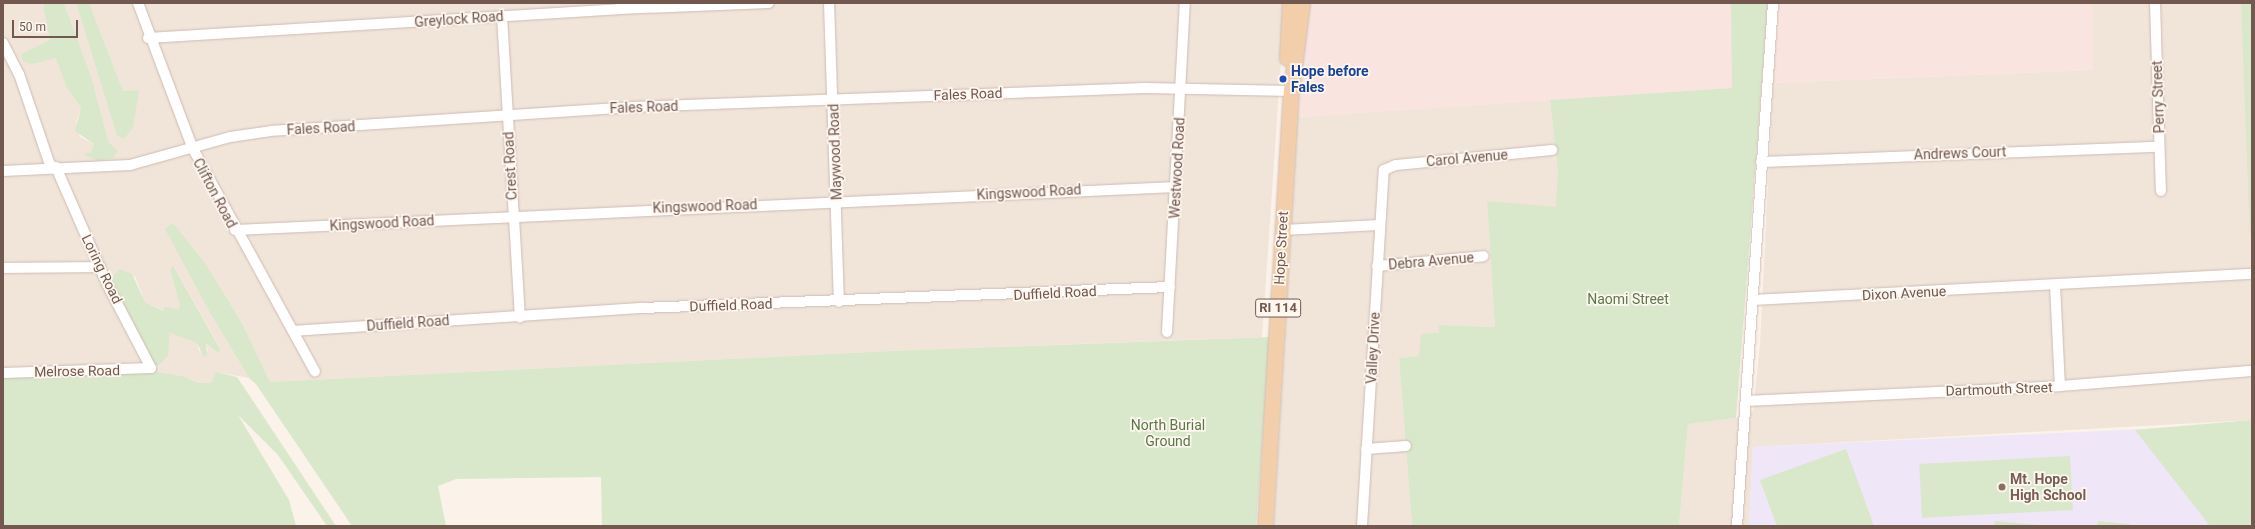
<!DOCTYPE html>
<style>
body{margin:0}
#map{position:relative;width:2255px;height:529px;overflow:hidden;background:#fbf2ea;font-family:Roboto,sans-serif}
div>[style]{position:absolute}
.residential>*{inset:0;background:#f1e4d9}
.commercial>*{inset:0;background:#f9e4df}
.education>*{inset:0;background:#efe7f7}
.green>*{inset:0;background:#d9e7ca;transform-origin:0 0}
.roads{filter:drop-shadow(0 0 1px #cebcb4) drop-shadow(0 0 1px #cebcb4)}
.street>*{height:10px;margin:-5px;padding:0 5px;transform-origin:5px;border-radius:5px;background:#fff}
.primary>*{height:15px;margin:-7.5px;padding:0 7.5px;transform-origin:7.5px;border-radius:7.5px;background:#f2cfaa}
.dots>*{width:11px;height:11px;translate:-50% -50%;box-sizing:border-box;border:2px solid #fdf7f0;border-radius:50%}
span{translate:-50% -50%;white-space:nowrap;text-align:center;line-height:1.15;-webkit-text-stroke:3.5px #fdf7f0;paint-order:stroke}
.shield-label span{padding:1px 3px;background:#fdf7f0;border:1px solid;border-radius:3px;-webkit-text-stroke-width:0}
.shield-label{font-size:13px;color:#735850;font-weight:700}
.street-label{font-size:14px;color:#735850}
.transit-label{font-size:14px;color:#164399;font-weight:700}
.left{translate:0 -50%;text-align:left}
.park-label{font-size:14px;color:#5c7849}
.education-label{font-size:14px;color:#785e54;font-weight:700}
.frame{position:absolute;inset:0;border:4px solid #735850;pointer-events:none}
.scale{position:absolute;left:12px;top:20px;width:66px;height:18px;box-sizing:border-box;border:2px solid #735850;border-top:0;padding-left:5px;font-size:12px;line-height:14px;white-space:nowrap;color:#735850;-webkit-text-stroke:3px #fdf7f0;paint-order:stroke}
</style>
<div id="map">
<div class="residential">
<i style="clip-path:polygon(evenodd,3px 3px,43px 3px,51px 33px,50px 41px,21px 54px,32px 64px,48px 58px,56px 57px,61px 63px,67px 88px,81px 108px,76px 123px,80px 137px,94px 144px,91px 152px,84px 154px,118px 151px,108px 141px,92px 79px,64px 3px,76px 3px,117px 136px,123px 139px,139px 90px,123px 91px,89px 3px,1285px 3px,1262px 337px,891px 351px,270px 382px,242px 323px,207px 266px,213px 318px,249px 378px,216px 372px,211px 383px,198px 383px,185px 377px,3px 378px,3px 3px,174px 266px,220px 348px,215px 351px,206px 343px,208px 351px,199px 351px,197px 343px,170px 333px,169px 349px,152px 365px,126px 303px,113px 282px,135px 276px,145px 302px,164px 311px,165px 308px,178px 309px,180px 306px,170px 270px,174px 266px)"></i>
<i style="clip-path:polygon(2092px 3px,2241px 3px,2252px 234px,2252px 420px,1753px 447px,1749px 526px,1679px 526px,1688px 424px,1736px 418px,1753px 411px,1760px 345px,1773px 83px,2093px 70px)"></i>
<i style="clip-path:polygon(1550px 100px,1562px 209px,1487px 201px,1495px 327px,1439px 325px,1439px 354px,1399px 358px,1412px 526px,1274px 526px,1298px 117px)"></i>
</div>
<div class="commercial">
<i style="clip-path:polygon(1307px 3px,1731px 3px,1733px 88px,1298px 117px)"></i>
<i style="clip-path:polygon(1779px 3px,2092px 3px,2093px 70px,1773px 83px)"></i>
</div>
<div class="education">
<i style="clip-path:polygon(2252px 424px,2252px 526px,1749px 526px,1753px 447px)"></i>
</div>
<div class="green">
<i style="clip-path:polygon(43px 3px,64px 3px,92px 79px,108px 141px,118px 151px,113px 158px,98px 161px,83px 154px,91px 152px,94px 144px,75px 131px,81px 108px,67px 88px,56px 58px,32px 64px,23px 62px,21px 54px,50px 40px)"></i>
<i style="clip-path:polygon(76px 3px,89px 3px,123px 91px,139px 90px,133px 127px,124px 139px,117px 136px)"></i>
<i style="clip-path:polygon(1731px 3px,1768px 3px,1736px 418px,1688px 424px,1679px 526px,1412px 526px,1399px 358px,1419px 356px,1421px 334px,1439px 333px,1439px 325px,1495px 327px,1487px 201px,1556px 207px,1558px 173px,1550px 100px,1732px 88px)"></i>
<i style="clip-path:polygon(2241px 3px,2252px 3px,2252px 234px,2250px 234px)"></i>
<i style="clip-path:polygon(173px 223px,207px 266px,242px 323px,270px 382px,891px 351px,1270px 337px,1256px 526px,602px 526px,601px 477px,456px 479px,438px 486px,446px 526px,352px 526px,256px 384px,249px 378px,213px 318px,165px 229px)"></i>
<i style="clip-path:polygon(173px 265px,220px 349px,218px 353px,206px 343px,207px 355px,204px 357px,197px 343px,170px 333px,168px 356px,159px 365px,151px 365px,112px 278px,120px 269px,132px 274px,145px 302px,163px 311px,165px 307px,178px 309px,180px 306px,170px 270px)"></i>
<i style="clip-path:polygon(151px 371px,185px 377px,198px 383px,211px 383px,216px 372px,237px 377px,336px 526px,327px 526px,278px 455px,238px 415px,289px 500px,296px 526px,3px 526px,3px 378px)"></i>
<i style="clip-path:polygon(2252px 420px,2252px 526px,2210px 526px,2135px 430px)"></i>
<i style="clip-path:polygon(1846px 449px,1874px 526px,1777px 526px,1760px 480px)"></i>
<i style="left:2070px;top:456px;width:54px;height:151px;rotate:87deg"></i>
<i style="clip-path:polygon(1995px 521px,2049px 526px,1994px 526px)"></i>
<i style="clip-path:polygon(2098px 521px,2129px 524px,2133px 526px,2097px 526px)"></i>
</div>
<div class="roads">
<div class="street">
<i style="left:138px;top:3px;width:154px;rotate:69.4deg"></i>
<i style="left:192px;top:147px;width:256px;rotate:61.3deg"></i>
<i style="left:829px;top:3px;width:299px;rotate:88.1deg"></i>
<i style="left:2155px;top:3px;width:188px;rotate:88.2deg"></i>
<i style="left:502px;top:16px;width:302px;rotate:86.6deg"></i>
<i style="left:148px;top:38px;width:471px;rotate:-3.5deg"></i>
<i style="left:618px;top:9px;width:151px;rotate:-2.3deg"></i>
<i style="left:3px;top:43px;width:35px;rotate:63deg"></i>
<i style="left:19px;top:74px;width:99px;rotate:71.2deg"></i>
<i style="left:1761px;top:162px;width:398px;rotate:-2.2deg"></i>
<i style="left:3px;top:171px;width:127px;rotate:-2.7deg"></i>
<i style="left:130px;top:165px;width:104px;rotate:-15.6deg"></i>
<i style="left:230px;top:137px;width:41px;rotate:-8.3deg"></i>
<i style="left:271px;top:131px;width:362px;rotate:-3.8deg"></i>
<i style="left:632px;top:107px;width:513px;rotate:-2.12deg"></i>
<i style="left:1145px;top:88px;width:146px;rotate:1.2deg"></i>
<i style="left:235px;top:230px;width:942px;rotate:-2.62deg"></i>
<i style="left:1283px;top:230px;width:96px;rotate:-3deg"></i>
<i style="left:1377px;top:266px;width:107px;rotate:-5.3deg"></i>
<i style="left:3px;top:268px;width:97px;rotate:-0.6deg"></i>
<i style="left:2055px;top:285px;width:101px;rotate:87.2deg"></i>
<i style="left:1753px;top:300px;width:500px;rotate:-3deg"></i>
<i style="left:293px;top:331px;width:350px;rotate:-3.8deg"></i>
<i style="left:642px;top:308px;width:528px;rotate:-2.28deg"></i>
<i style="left:1167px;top:332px;width:329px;rotate:-86.9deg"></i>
<i style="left:3px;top:373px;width:148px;rotate:-1.9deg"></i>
<i style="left:151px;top:368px;width:95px;rotate:-117.6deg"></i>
<i style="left:107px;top:284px;width:128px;rotate:-113.6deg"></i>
<i style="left:1746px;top:401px;width:314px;rotate:-2.7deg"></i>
<i style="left:2060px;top:386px;width:193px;rotate:-4.5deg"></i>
<i style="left:1366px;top:449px;width:40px;rotate:-4.3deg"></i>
<i style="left:1362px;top:526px;width:357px;rotate:-86.5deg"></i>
<i style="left:1384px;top:170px;width:13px;rotate:-23deg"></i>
<i style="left:1396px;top:165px;width:157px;rotate:-5.5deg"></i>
<i style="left:1737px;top:526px;width:524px;rotate:-86.06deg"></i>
</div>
<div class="primary">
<i style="left:1287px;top:58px;width:55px;rotate:-86.9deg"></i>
<i style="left:1265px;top:526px;width:436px;rotate:-86.6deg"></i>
<i style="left:1291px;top:91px;width:89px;rotate:-82.9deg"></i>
</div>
</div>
<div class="dots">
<i style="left:1283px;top:79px;background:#1a4fb4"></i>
<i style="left:2002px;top:487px;background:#8d6e63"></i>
</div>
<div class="shield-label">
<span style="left:1278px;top:308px">RI 114</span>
</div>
<div class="street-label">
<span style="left:459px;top:19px;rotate:-4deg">Greylock Road</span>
<span style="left:968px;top:94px;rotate:-2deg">Fales Road</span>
<span style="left:2158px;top:97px;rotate:-92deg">Perry Street</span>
<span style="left:644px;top:107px;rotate:-2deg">Fales Road</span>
<span style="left:321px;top:128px;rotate:-3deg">Fales Road</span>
<span style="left:835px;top:152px;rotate:-92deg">Maywood Road</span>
<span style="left:1960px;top:153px;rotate:-2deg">Andrews Court</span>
<span style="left:1467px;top:158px;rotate:-5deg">Carol Avenue</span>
<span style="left:510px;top:166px;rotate:-93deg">Crest Road</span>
<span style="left:1177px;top:168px;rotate:-87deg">Westwood Road</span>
<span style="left:1029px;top:192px;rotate:-3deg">Kingswood Road</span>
<span style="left:215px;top:193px;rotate:62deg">Clifton Road</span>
<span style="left:705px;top:206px;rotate:-2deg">Kingswood Road</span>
<span style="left:382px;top:223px;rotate:-3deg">Kingswood Road</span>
<span style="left:1281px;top:248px;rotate:-87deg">Hope Street</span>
<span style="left:1431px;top:261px;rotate:-5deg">Debra Avenue</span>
<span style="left:102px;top:269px;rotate:64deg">Loring Road</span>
<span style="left:1055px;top:293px;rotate:-3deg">Duffield Road</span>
<span style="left:1904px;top:293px;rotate:-3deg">Dixon Avenue</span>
<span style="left:731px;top:305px;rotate:-2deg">Duffield Road</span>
<span style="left:408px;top:323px;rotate:-4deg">Duffield Road</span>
<span style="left:1373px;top:348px;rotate:-87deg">Valley Drive</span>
<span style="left:77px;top:371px;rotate:-1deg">Melrose Road</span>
<span style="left:1999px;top:389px;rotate:-2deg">Dartmouth Street</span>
</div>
<div class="transit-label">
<span class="left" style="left:1291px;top:79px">Hope before<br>Fales</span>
</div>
<div class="park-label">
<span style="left:1628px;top:299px">Naomi Street</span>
<span style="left:1168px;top:433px">North Burial<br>Ground</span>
</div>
<div class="education-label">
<span class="left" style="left:2010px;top:487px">Mt. Hope<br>High School</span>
</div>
<div class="frame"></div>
<div class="scale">50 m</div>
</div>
